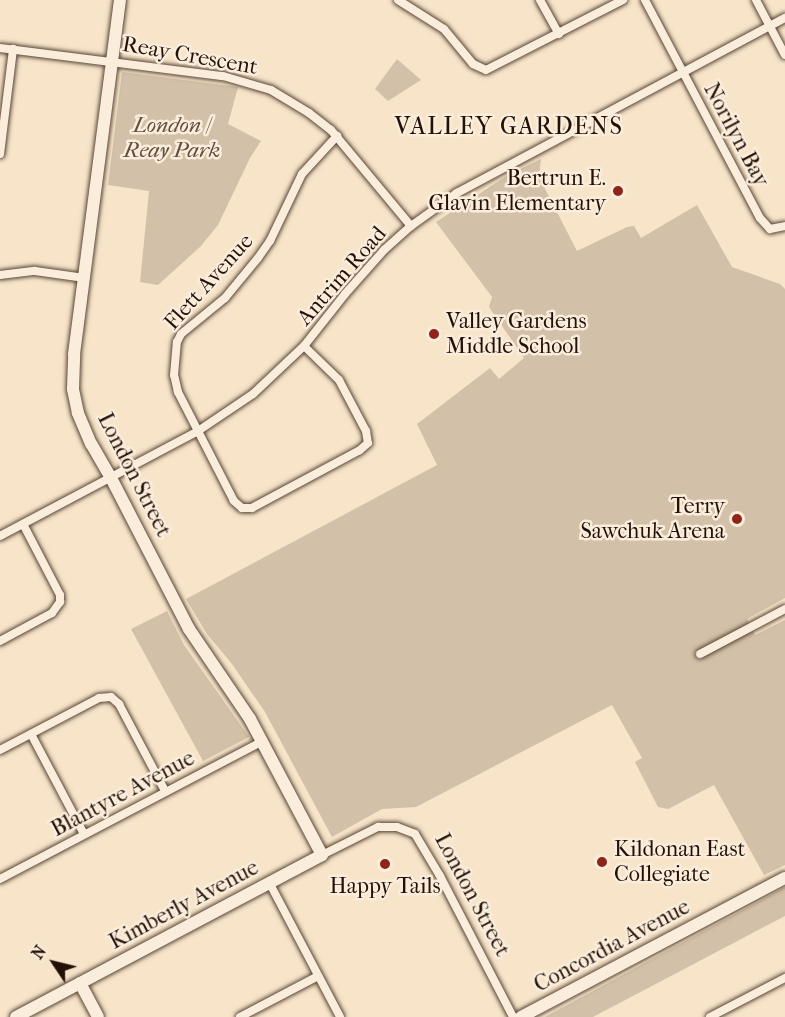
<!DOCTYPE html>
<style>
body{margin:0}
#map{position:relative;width:785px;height:1017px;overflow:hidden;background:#f7e4c9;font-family:"IM FELL French Canon",serif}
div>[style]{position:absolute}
.green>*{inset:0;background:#d3c0a8}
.roads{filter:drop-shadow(0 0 2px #584637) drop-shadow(0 0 2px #584637)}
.street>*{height:8px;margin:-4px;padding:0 4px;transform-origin:4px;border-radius:4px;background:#faeddc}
.secondary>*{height:12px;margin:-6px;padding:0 6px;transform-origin:6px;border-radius:6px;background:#faeddc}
.dots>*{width:16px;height:16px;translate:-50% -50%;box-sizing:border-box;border:3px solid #faeddc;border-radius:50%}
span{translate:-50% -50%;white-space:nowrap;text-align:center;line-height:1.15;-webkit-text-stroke:5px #faeddc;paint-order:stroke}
.street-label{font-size:22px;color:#231106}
.park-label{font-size:22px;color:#614e3f;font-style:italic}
.poi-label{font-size:22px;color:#231106}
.right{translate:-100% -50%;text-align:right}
.left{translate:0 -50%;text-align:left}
.neighbourhood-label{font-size:24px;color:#231106;letter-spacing:1.5px}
.north{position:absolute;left:24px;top:933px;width:60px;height:60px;-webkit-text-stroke:4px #faeddc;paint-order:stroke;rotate:305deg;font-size:16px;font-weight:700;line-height:24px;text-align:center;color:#231106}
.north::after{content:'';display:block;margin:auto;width:21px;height:27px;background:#231106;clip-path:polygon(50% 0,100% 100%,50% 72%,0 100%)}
</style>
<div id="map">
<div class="green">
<i style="clip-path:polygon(397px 59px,421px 80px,388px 101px,375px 89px)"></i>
<i style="clip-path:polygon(122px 72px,238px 87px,228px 124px,261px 141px,250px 158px,218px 225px,201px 246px,158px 285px,140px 282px,149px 191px,108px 185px)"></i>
<i style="clip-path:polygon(541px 159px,539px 177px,577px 251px,627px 227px,634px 226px,641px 238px,697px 205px,732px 267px,780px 284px,785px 289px,785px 598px,747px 619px,755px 635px,785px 620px,785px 865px,764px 875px,714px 785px,668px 809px,658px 807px,635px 762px,642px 758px,612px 705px,416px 807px,382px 809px,332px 837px,265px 712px,232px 664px,207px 634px,186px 599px,437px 465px,417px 424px,490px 368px,499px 379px,524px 358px,489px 307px,492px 297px,436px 222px,508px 175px)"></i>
<i style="clip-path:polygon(167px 611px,184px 645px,249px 737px,203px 761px,131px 629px)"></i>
<i style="clip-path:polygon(785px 887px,785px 916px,593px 1017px,545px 1017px)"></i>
</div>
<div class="roads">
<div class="street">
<i style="left:398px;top:0;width:54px;rotate:32.2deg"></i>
<i style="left:444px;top:29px;width:45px;rotate:50.4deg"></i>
<i style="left:473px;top:64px;width:14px;rotate:25deg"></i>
<i style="left:486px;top:70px;width:154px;rotate:-27.1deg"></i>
<i style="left:540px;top:0;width:39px;rotate:61deg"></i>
<i style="left:645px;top:0;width:246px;rotate:62.2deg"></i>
<i style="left:760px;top:218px;width:15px;rotate:48deg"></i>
<i style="left:770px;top:229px;width:15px;rotate:-11deg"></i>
<i style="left:756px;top:0;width:62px;rotate:62.2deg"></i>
<i style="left:0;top:48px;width:225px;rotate:7.2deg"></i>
<i style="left:223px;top:76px;width:50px;rotate:16.3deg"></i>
<i style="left:271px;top:90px;width:44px;rotate:31.2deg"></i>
<i style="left:309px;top:113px;width:28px;rotate:38deg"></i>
<i style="left:331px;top:130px;width:125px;rotate:50.2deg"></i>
<i style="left:0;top:154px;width:106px;rotate:-82.9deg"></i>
<i style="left:0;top:275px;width:35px;rotate:-7deg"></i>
<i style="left:35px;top:271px;width:50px;rotate:8deg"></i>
<i style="left:304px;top:346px;width:49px;rotate:44.2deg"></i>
<i style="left:339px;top:380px;width:58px;rotate:62.1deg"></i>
<i style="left:366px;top:431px;width:12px;rotate:81deg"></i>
<i style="left:368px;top:443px;width:11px;rotate:139deg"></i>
<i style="left:360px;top:450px;width:123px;rotate:151.8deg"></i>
<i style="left:252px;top:508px;width:10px;rotate:180deg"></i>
<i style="left:242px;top:508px;width:11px;rotate:-139deg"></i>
<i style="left:234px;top:501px;width:123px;rotate:-117.2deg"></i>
<i style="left:178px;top:392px;width:17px;rotate:-103deg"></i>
<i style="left:174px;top:375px;width:33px;rotate:-85deg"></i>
<i style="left:177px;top:342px;width:9px;rotate:-63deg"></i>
<i style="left:181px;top:334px;width:57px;rotate:-39.3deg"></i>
<i style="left:225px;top:298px;width:52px;rotate:-50.5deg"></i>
<i style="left:258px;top:258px;width:21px;rotate:-55deg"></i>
<i style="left:270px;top:241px;width:74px;rotate:-64.5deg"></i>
<i style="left:302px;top:174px;width:52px;rotate:-47.4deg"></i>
<i style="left:0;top:536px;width:224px;rotate:-27.9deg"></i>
<i style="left:198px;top:431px;width:66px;rotate:-33.9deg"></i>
<i style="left:253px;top:394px;width:70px;rotate:-43.3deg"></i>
<i style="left:304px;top:346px;width:66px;rotate:-51.7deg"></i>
<i style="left:345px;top:294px;width:59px;rotate:-48.4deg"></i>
<i style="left:384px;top:250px;width:36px;rotate:-42deg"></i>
<i style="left:411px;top:226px;width:57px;rotate:-35.7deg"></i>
<i style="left:457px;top:193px;width:372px;rotate:-28.1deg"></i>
<i style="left:0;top:641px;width:59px;rotate:-28.3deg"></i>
<i style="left:52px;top:613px;width:14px;rotate:-54deg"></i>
<i style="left:60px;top:602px;width:7px;rotate:-90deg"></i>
<i style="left:60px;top:595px;width:80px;rotate:-117.5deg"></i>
<i style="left:700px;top:654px;width:96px;rotate:-27.9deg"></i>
<i style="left:31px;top:734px;width:113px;rotate:62.1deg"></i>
<i style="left:0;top:750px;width:112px;rotate:-27.7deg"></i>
<i style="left:99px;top:698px;width:12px;rotate:-5deg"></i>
<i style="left:111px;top:697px;width:11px;rotate:41deg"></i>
<i style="left:119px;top:704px;width:98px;rotate:62.1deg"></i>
<i style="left:322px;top:855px;width:63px;rotate:-26.6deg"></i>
<i style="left:378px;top:827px;width:19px"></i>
<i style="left:397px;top:827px;width:19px;rotate:21deg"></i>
<i style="left:415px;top:834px;width:49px;rotate:59.2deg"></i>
<i style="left:440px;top:876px;width:159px;rotate:62.6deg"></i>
<i style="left:0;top:879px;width:297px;rotate:-27.7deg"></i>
<i style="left:270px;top:884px;width:150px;rotate:62.2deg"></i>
<i style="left:240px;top:1017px;width:88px;rotate:-27.7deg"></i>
<i style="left:710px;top:1017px;width:85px;rotate:-27.5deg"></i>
</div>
<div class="secondary">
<i style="left:80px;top:983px;width:38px;rotate:62deg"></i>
<i style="left:16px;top:1017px;width:346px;rotate:-27.9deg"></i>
<i style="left:322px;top:855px;width:154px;rotate:-117.9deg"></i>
<i style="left:250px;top:719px;width:109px;rotate:-124.1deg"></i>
<i style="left:189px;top:629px;width:170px;rotate:-117.3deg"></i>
<i style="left:111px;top:478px;width:39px;rotate:-120deg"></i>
<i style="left:91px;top:444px;width:34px;rotate:-113deg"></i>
<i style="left:78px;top:413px;width:25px;rotate:-102deg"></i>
<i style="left:73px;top:389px;width:35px;rotate:-88deg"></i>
<i style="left:74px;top:354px;width:357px;rotate:-82.6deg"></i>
<i style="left:521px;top:1017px;width:298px;rotate:-27.8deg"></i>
</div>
</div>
<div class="dots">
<i style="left:618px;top:191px;background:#8f2418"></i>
<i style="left:434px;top:334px;background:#8f2418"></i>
<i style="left:737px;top:519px;background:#8f2418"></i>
<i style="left:602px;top:862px;background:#8f2418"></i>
<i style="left:385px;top:864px;background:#8f2418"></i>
</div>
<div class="street-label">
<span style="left:190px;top:56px;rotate:10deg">Reay Crescent</span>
<span style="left:736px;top:135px;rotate:62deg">Norilyn Bay</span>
<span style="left:342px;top:276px;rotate:-49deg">Antrim Road</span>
<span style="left:209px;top:282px;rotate:-48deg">Flett Avenue</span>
<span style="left:134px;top:475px;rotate:63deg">London Street</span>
<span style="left:123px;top:794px;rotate:-28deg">Blantyre Avenue</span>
<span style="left:472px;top:895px;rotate:62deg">London Street</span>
<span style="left:184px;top:905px;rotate:-28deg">Kimberly Avenue</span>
<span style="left:612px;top:946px;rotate:-28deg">Concordia Avenue</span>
</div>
<div class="park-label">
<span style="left:172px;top:138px">London /<br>Reay Park</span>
</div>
<div class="poi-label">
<span class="right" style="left:606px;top:191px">Bertrun E.<br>Glavin Elementary</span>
<span class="left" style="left:446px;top:334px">Valley Gardens<br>Middle School</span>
<span class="right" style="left:725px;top:519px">Terry<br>Sawchuk Arena</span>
<span class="left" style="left:614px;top:862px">Kildonan East<br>Collegiate</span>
<span style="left:385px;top:887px">Happy Tails</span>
</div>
<div class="neighbourhood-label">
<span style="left:509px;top:127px">VALLEY GARDENS</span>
</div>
<div class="north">N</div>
</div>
